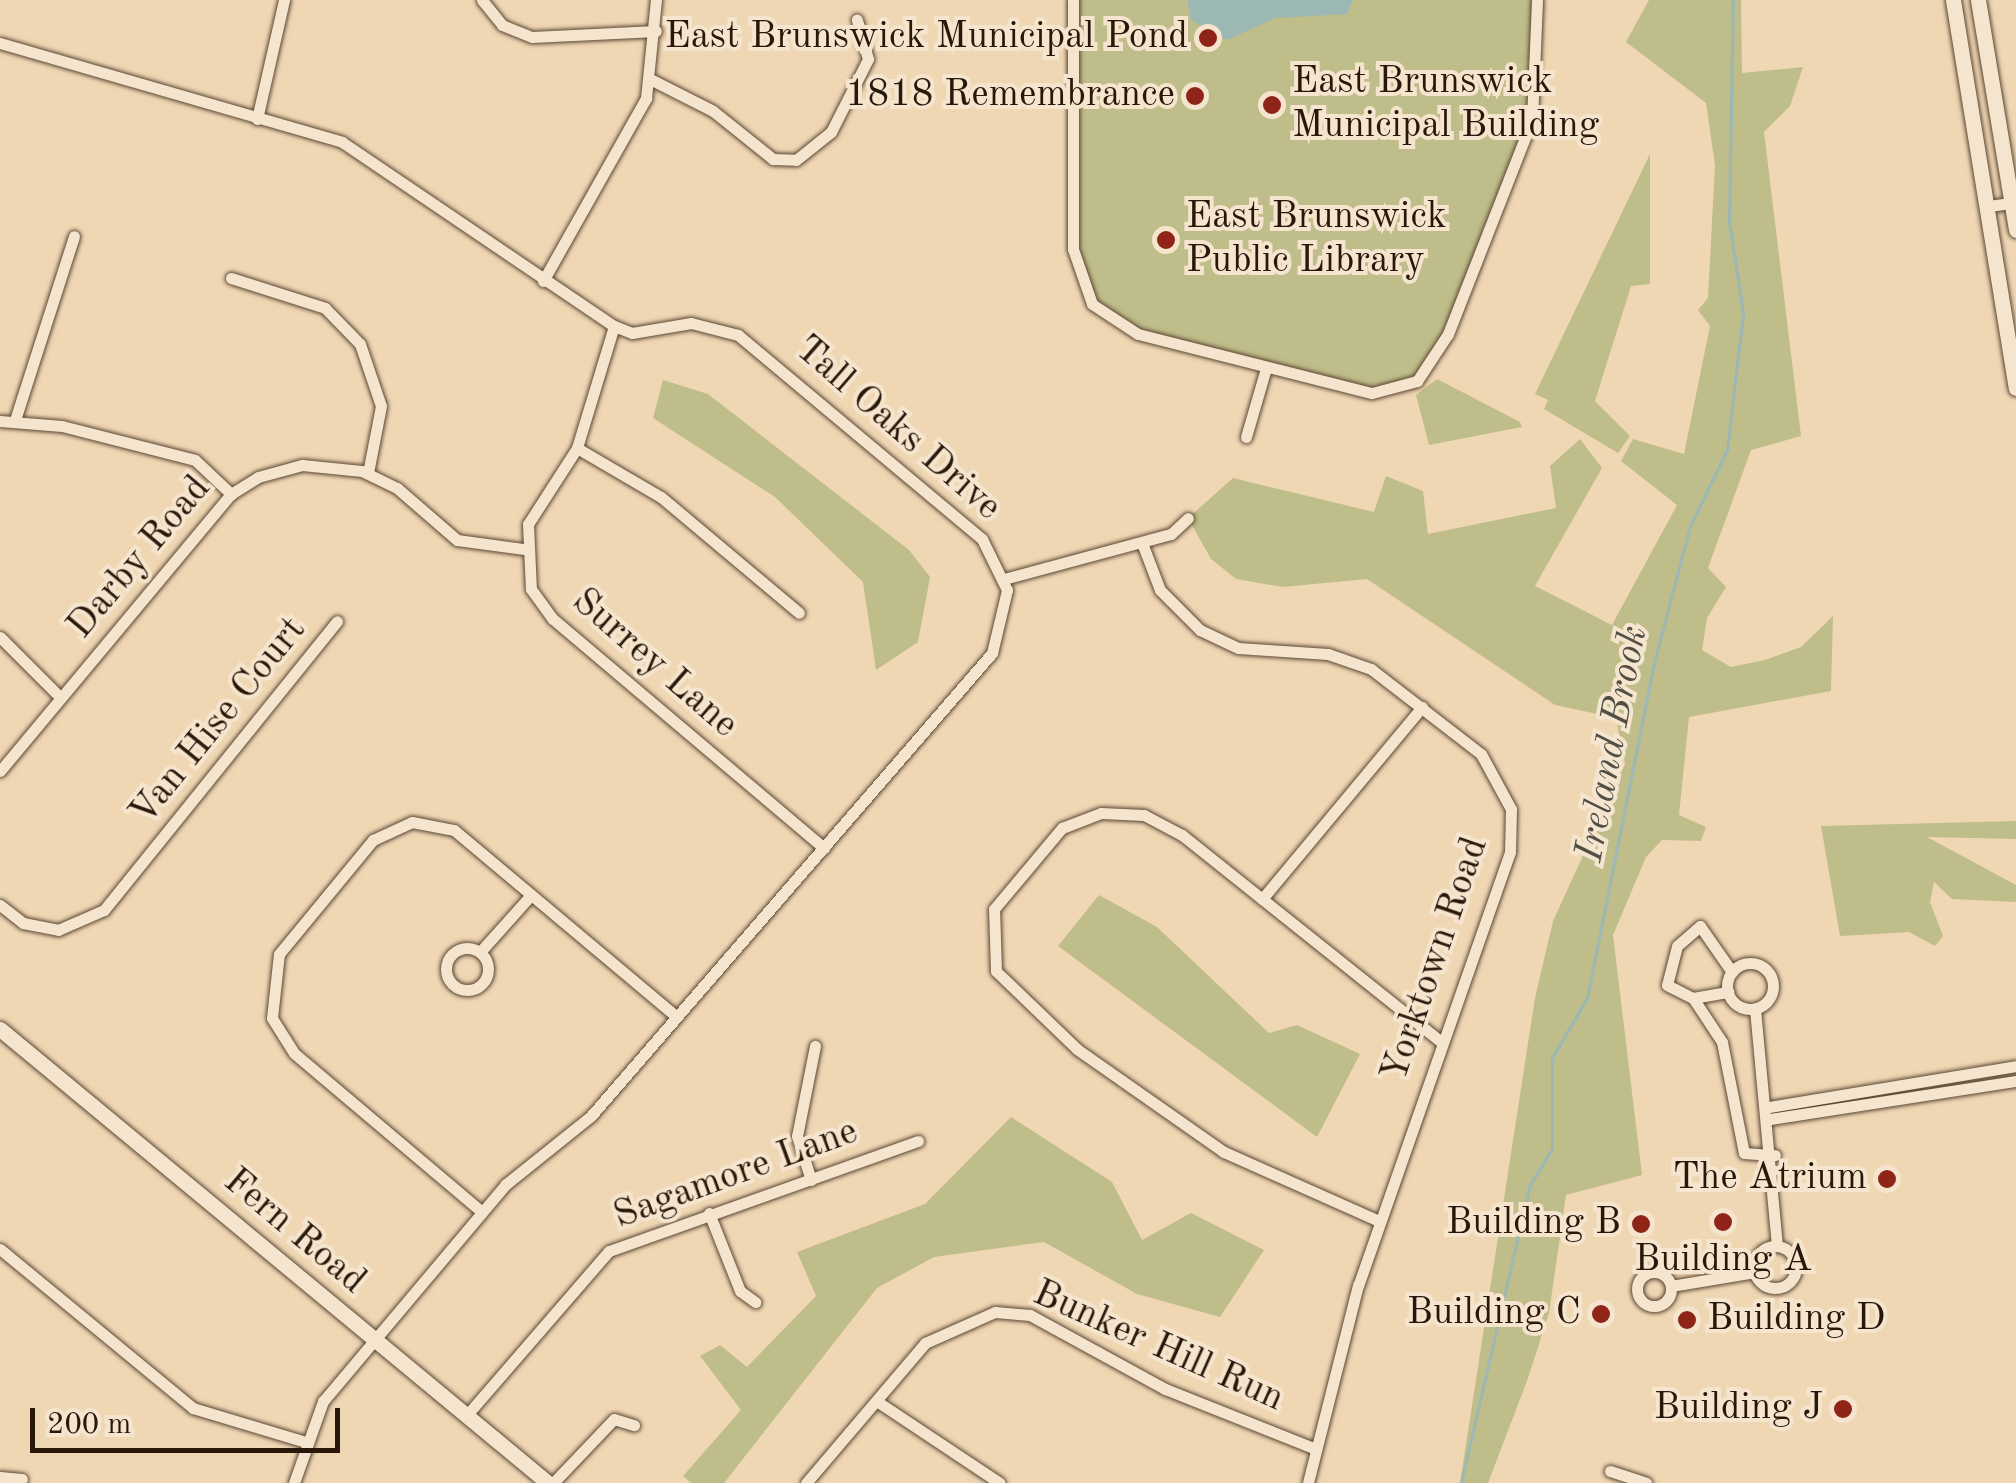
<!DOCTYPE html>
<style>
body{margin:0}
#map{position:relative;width:2016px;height:1483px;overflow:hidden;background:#f0d7b4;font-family:"Old Standard TT",serif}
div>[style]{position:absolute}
.green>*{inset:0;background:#bfbd89}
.water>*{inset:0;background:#9bb8b4}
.stream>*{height:2.5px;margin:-1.25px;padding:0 1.25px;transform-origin:1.25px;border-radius:1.25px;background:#9bb8b4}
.roads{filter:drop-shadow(0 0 2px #5b4734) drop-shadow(0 0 2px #5b4734)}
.street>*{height:11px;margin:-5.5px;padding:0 5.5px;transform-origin:5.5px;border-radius:5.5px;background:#f5e5ce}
.street>.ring{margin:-5.5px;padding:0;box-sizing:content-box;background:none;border:11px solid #f5e5ce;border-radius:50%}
.secondary>*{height:15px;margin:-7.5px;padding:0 7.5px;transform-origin:7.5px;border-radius:7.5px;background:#f5e5ce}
.dots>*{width:28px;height:28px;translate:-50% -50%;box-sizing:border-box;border:5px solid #f5e5ce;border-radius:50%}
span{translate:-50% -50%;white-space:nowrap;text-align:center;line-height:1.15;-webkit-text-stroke:8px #f5e5ce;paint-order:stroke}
.poi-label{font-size:38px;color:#291709}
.right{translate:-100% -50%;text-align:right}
.left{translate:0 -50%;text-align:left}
.street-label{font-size:38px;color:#291709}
.water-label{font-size:40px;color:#514f45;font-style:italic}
.scale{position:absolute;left:30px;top:1408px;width:310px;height:45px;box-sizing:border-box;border:5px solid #291709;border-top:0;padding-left:12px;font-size:30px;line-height:35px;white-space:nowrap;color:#291709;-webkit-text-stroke:8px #f5e5ce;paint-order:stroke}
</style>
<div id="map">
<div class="green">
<i style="clip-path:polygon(1073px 0,1537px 0,1532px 120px,1426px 372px,1387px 392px,1138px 334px,1098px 311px,1076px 270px)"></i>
<i style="clip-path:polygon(1649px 0,1741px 0,1742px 73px,1803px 67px,1790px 106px,1764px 132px,1801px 436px,1751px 450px,1708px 568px,1726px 587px,1707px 618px,1702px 650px,1731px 667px,1765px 660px,1801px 647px,1833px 616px,1831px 691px,1689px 717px,1679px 815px,1706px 827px,1701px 841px,1662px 840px,1646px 857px,1613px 935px,1642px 1175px,1566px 1195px,1549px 1313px,1527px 1381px,1488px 1483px,1460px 1483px,1535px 998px,1553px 921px,1625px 764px,1616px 718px,1555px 705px,1367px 579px,1283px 587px,1236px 579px,1211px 559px,1188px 518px,1233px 478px,1374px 512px,1386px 476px,1423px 491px,1428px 534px,1556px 508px,1550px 466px,1580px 439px,1602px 468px,1535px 586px,1612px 625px,1677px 505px,1621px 461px,1633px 439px,1684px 454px,1710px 326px,1698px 310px,1708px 298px,1715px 165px,1706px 103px,1626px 42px)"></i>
<i style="clip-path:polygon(1650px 154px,1650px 284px,1631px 286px,1595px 401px,1630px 436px,1618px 453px,1544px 409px,1548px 400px,1535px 394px)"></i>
<i style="clip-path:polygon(1437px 379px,1520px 422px,1522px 427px,1429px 445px,1416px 395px)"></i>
<i style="clip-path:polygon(663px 380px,708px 394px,909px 550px,930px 577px,918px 642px,876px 670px,863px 582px,775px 497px,653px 418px)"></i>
<i style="clip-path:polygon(2016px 821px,2016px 839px,1927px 837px,2016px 885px,2016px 902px,1952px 899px,1934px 882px,1930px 902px,1943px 936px,1935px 946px,1909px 932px,1840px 936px,1821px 826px)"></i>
<i style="clip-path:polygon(1099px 895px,1157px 927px,1269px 1033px,1297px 1025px,1360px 1054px,1317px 1137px,1058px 946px)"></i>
<i style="clip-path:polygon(1011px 1117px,1112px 1182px,1142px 1240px,1191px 1213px,1264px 1250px,1220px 1317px,1137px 1294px,1044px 1242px,934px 1257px,877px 1288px,724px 1483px,691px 1483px,683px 1476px,741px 1410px,700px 1356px,720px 1345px,747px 1367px,816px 1296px,797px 1252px,925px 1204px)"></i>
</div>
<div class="water">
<i style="clip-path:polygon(1187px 0,1353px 0,1347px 14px,1275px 18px,1227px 40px,1191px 20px)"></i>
</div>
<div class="stream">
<i style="left:1461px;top:1483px;width:306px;rotate:-77deg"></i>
<i style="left:1530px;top:1185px;width:42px;rotate:-58.6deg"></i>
<i style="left:1552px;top:1149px;width:91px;rotate:-90deg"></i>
<i style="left:1552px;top:1058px;width:69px;rotate:-59.7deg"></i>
<i style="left:1587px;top:998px;width:338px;rotate:-78.7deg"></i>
<i style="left:1653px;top:667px;width:146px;rotate:-75.3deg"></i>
<i style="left:1690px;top:526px;width:85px;rotate:-64deg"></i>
<i style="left:1727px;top:450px;width:138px;rotate:-83.3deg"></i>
<i style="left:1743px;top:313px;width:93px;rotate:-98.7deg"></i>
<i style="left:1729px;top:221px;width:221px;rotate:-89deg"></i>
</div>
<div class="roads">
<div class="street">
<i style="left:482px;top:0;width:32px;rotate:51deg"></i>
<i style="left:502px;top:25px;width:32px;rotate:22deg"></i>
<i style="left:532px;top:37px;width:124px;rotate:-2.8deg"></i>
<i style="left:1073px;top:0;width:249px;rotate:90deg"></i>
<i style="left:1073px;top:249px;width:58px;rotate:70.9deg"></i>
<i style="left:1092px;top:304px;width:55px;rotate:33.1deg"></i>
<i style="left:1138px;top:334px;width:241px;rotate:14.2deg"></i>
<i style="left:1372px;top:393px;width:47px;rotate:-14.9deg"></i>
<i style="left:1417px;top:381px;width:56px;rotate:-56.6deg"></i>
<i style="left:1448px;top:334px;width:230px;rotate:-68.6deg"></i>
<i style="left:1532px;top:120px;width:120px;rotate:-87.6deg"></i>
<i style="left:0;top:43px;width:356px;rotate:16.1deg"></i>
<i style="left:342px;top:142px;width:328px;rotate:34.1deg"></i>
<i style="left:614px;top:326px;width:19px;rotate:21deg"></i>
<i style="left:632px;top:333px;width:60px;rotate:-9.6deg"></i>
<i style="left:691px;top:323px;width:49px;rotate:14.3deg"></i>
<i style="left:738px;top:335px;width:318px;rotate:39.9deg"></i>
<i style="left:982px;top:539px;width:57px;rotate:63.9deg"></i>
<i style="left:1007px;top:590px;width:65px;rotate:103.4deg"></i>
<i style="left:992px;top:653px;width:613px;rotate:130.9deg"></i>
<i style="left:591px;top:1116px;width:109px;rotate:141.3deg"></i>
<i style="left:506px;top:1184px;width:284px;rotate:130.1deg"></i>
<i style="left:323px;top:1401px;width:87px;rotate:109.5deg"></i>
<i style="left:652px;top:80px;width:68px;rotate:26.9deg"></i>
<i style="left:713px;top:111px;width:77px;rotate:38.7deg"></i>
<i style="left:773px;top:159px;width:23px;rotate:2deg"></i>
<i style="left:796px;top:160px;width:45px;rotate:-38.7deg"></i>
<i style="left:831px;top:132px;width:82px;rotate:-63.1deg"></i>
<i style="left:868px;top:59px;width:41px;rotate:-105.8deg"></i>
<i style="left:257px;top:119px;width:122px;rotate:-77.2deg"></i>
<i style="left:1989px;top:206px;width:27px;rotate:-8deg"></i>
<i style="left:231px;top:278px;width:99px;rotate:17.7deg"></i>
<i style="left:325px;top:308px;width:50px;rotate:45.8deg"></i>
<i style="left:360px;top:344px;width:65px;rotate:71.3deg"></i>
<i style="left:381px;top:406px;width:68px;rotate:101deg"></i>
<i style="left:543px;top:281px;width:210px;rotate:-60.6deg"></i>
<i style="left:646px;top:98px;width:99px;rotate:-84.2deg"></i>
<i style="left:614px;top:326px;width:127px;rotate:106.9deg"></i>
<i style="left:577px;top:448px;width:90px;rotate:122.8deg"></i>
<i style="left:528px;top:524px;width:65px;rotate:87.4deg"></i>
<i style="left:531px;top:589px;width:37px;rotate:54deg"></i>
<i style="left:553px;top:619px;width:355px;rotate:40.2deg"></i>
<i style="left:15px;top:420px;width:193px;rotate:-72.2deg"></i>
<i style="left:0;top:421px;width:62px;rotate:4.6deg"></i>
<i style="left:62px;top:426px;width:137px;rotate:14.3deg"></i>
<i style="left:195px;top:460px;width:50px;rotate:43.4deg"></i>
<i style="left:1246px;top:437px;width:72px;rotate:-73.8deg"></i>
<i style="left:577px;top:448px;width:97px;rotate:30.3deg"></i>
<i style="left:661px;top:497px;width:180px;rotate:40deg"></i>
<i style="left:1142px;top:543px;width:50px;rotate:69deg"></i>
<i style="left:1160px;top:590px;width:57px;rotate:45deg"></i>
<i style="left:1200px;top:630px;width:42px;rotate:25.3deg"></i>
<i style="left:1238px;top:648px;width:90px;rotate:3.8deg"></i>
<i style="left:1328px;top:654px;width:46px;rotate:19.2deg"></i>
<i style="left:1371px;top:669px;width:139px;rotate:37.7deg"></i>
<i style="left:1481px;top:754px;width:63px;rotate:61.4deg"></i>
<i style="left:1511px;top:809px;width:43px;rotate:91.3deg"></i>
<i style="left:1510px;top:852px;width:459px;rotate:109.3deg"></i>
<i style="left:1358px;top:1285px;width:204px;rotate:104.2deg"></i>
<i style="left:1004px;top:579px;width:173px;rotate:-15.1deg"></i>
<i style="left:1171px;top:534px;width:23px;rotate:-43deg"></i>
<i style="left:0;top:637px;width:86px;rotate:45deg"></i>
<i style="left:0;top:771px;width:361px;rotate:-50.2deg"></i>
<i style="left:231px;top:494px;width:32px;rotate:-32deg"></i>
<i style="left:258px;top:477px;width:46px;rotate:-15.3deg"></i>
<i style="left:302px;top:465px;width:60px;rotate:5.7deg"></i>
<i style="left:362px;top:471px;width:39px;rotate:26deg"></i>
<i style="left:397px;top:488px;width:79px;rotate:40.9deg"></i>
<i style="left:457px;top:540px;width:68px;rotate:7.7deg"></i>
<i style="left:1262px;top:899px;width:250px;rotate:-50.2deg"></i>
<i style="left:0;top:905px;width:29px;rotate:38deg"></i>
<i style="left:23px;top:923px;width:36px;rotate:11deg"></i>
<i style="left:58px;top:930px;width:50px;rotate:-23.5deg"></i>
<i style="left:104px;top:910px;width:371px;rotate:-51.1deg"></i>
<i class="ring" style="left:446px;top:948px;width:31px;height:31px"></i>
<i style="left:480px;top:952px;width:76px;rotate:-48.2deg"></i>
<i class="ring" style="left:1727px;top:963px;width:35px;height:35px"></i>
<i style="left:1732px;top:972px;width:56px;rotate:-124.8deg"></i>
<i style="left:1700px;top:926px;width:30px;rotate:139deg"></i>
<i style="left:1677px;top:946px;width:40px;rotate:104.4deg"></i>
<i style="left:1667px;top:985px;width:29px;rotate:27deg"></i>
<i style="left:1693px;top:998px;width:53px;rotate:56.6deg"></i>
<i style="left:1722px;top:1042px;width:113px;rotate:78.8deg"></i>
<i style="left:1744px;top:1153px;width:31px;rotate:4deg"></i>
<i style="left:1693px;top:998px;width:36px;rotate:-10deg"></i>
<i style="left:1755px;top:1009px;width:237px;rotate:84.7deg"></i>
<i style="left:1769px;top:1107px;width:250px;rotate:-9.4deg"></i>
<i style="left:1770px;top:1119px;width:249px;rotate:-8.8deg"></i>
<i style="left:811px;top:1180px;width:46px;rotate:-107.7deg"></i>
<i style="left:797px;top:1136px;width:92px;rotate:-78.7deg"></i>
<i style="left:482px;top:1212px;width:246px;rotate:-139.8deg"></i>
<i style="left:294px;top:1053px;width:41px;rotate:-122.2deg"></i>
<i style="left:272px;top:1018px;width:64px;rotate:-83.8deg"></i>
<i style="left:279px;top:954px;width:148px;rotate:-50.5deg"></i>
<i style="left:373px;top:840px;width:43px;rotate:-24.8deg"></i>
<i style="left:412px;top:822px;width:43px;rotate:10.8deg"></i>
<i style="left:454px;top:830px;width:291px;rotate:40deg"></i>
<i style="left:709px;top:1213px;width:84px;rotate:68.3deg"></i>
<i style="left:740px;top:1291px;width:19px;rotate:36deg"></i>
<i style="left:1379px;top:1221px;width:170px;rotate:-156deg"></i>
<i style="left:1224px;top:1152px;width:179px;rotate:-145deg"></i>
<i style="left:1077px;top:1049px;width:112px;rotate:-136.1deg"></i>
<i style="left:996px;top:971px;width:62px;rotate:-91.8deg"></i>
<i style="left:994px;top:909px;width:106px;rotate:-50deg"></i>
<i style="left:1062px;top:828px;width:42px;rotate:-21deg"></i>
<i style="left:1101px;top:813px;width:43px;rotate:2.7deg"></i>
<i style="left:1144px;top:815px;width:43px;rotate:27.8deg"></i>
<i style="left:1182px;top:835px;width:332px;rotate:38.6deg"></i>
<i class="ring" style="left:1754px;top:1246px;width:31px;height:31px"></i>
<i style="left:0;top:1249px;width:250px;rotate:39.5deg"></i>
<i style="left:193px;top:1408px;width:114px;rotate:16.8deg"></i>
<i class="ring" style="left:1637px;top:1272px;width:23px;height:23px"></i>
<i style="left:1671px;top:1286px;width:85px;rotate:-9.5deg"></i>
<i style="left:878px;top:1402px;width:146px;rotate:33.6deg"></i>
<i style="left:466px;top:1416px;width:218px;rotate:-49.1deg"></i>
<i style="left:609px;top:1251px;width:328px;rotate:-19.6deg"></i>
<i style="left:1610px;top:1471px;width:38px;rotate:18deg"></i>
<i style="left:0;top:1477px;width:22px;rotate:5deg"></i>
<i style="left:553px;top:1483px;width:88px;rotate:-46.4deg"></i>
<i style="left:614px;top:1419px;width:21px;rotate:17deg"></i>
<i style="left:806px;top:1483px;width:184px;rotate:-49.6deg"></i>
<i style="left:925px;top:1343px;width:77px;rotate:-23.9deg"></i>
<i style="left:995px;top:1312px;width:35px;rotate:5deg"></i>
<i style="left:1030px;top:1315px;width:154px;rotate:28.7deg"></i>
<i style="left:1165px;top:1389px;width:162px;rotate:21.7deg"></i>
</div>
<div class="secondary">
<i style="left:1953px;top:0;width:393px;rotate:80.8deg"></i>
<i style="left:1978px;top:0;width:233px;rotate:80.6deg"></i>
<i style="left:0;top:1029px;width:712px;rotate:39.64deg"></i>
</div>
</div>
<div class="dots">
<i style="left:1208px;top:38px;background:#8f2418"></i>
<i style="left:1195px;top:96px;background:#8f2418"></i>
<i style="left:1272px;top:105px;background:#8f2418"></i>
<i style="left:1166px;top:240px;background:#8f2418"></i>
<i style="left:1887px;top:1179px;background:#8f2418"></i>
<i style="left:1723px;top:1222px;background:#8f2418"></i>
<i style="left:1641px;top:1224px;background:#8f2418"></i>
<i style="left:1601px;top:1314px;background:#8f2418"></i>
<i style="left:1687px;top:1320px;background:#8f2418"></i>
<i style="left:1843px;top:1409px;background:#8f2418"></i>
</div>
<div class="poi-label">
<span class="right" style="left:1188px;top:38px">East Brunswick Municipal Pond</span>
<span class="left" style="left:1292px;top:105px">East Brunswick<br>Municipal Building</span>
<span class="right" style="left:1175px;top:96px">1818 Remembrance</span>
<span class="left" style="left:1186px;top:240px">East Brunswick<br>Public Library</span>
<span class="right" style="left:1867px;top:1179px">The Atrium</span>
<span class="right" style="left:1621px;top:1224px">Building B</span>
<span style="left:1723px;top:1261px">Building A</span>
<span class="right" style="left:1581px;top:1314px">Building C</span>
<span class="left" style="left:1707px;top:1320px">Building D</span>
<span class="right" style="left:1823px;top:1409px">Building J</span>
</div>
<div class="street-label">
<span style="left:897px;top:429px;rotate:41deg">Tall Oaks Drive</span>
<span style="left:140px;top:558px;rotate:-50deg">Darby Road</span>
<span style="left:654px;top:664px;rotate:41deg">Surrey Lane</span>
<span style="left:219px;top:722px;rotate:-51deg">Van Hise Court</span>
<span style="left:1436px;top:960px;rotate:-71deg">Yorktown Road</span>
<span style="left:736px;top:1175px;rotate:-20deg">Sagamore Lane</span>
<span style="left:294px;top:1232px;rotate:40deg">Fern Road</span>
<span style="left:1158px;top:1347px;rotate:24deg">Bunker Hill Run</span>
</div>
<div class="water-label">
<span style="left:1613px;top:744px;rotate:-79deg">Ireland Brook</span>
</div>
<div class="scale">200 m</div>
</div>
